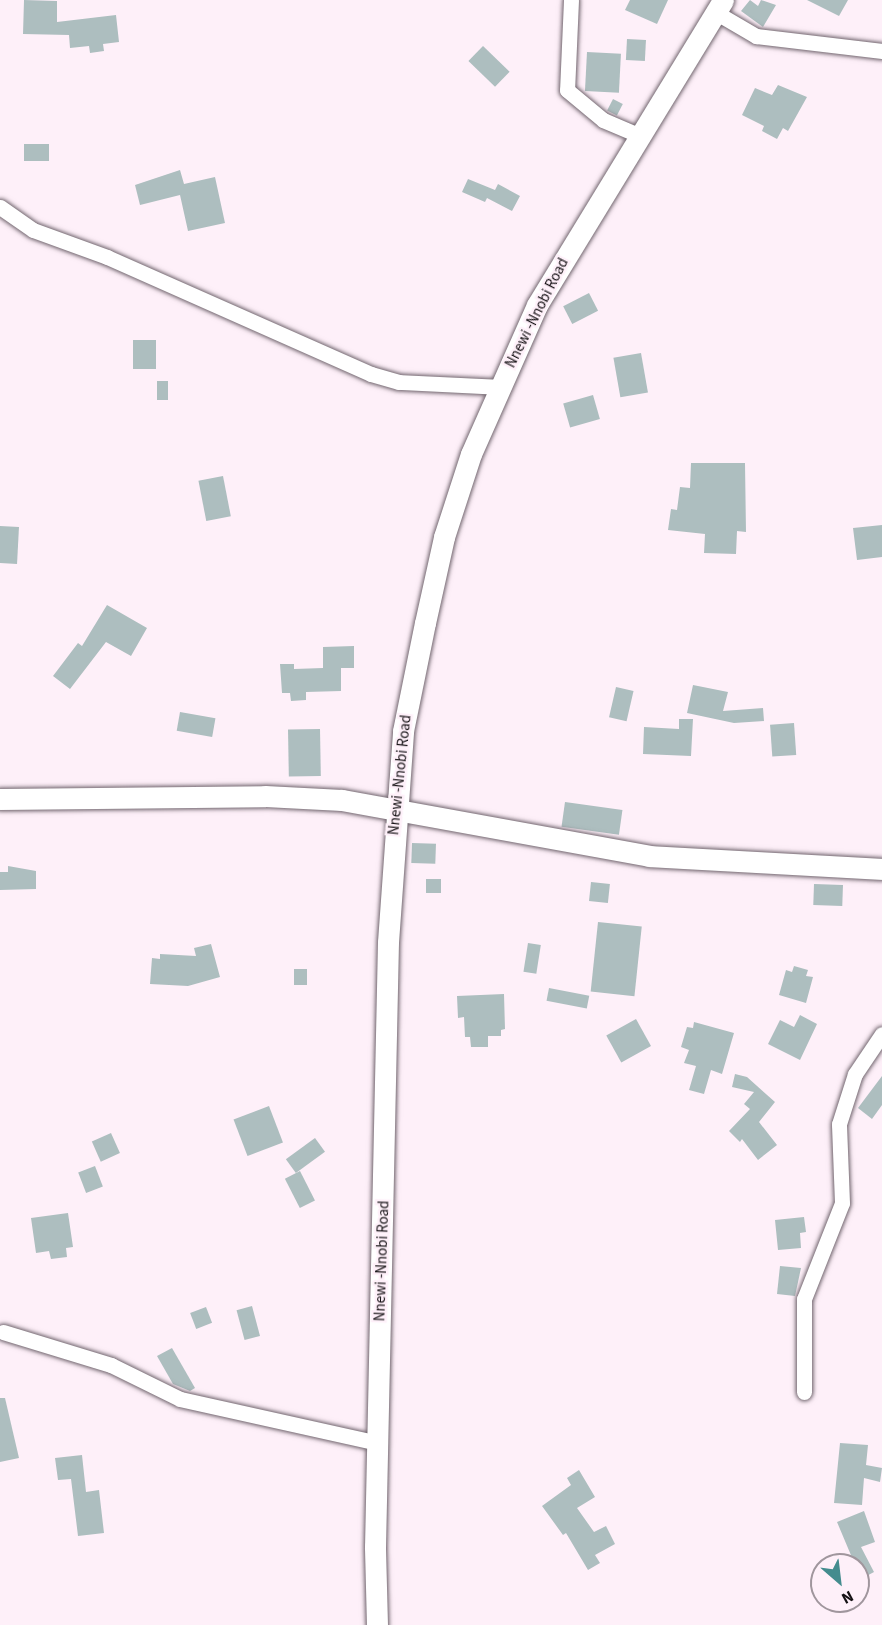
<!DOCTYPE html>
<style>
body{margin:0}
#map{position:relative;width:882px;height:1625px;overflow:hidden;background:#fef0f9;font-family:"Source Sans 3",sans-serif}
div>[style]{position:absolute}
.building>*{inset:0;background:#adbebf;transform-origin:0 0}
.roads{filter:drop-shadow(0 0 2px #72666f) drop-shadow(0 0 2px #72666f)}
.street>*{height:15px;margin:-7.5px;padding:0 7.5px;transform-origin:7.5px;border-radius:7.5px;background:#fff}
.secondary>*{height:21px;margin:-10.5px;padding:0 10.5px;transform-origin:10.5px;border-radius:10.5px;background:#fff}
span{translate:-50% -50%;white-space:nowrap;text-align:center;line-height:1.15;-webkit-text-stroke:5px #fef0f9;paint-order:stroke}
.street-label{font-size:15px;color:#141013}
.north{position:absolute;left:810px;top:1553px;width:60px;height:60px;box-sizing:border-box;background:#fef0f9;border:2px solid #a0969d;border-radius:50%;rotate:152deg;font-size:16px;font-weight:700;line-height:24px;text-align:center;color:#141013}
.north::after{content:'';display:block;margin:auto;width:21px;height:27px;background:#448c8e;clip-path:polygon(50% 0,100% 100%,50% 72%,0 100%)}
</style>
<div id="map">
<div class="building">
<i style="clip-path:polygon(24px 0,57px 1px,57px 22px,116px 15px,119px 42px,103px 44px,104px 51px,90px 53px,89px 46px,70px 48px,69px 35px,23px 34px)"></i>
<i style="clip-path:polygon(630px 0,668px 0,657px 24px,625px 10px)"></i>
<i style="clip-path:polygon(750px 0,758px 6px,761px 0,776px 5px,763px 27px,741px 11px)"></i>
<i style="clip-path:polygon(807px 0,848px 0,839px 16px)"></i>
<i style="left:627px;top:39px;width:19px;height:21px;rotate:3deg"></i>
<i style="left:483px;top:46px;width:37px;height:21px;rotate:44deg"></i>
<i style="left:587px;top:52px;width:34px;height:39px;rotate:3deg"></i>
<i style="clip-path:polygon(778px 85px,807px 97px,788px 131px,783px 128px,777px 139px,762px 131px,764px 126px,742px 115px,755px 88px,772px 95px)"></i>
<i style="left:613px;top:99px;width:11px;height:13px;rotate:27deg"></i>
<i style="left:24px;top:144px;width:25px;height:17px"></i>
<i style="clip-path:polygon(180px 170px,184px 184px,215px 177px,225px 223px,188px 231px,180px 195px,140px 205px,135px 185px)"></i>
<i style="clip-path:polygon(468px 179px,495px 190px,498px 184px,520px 196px,512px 211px,487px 198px,485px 202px,462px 192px)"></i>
<i style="left:589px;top:293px;width:20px;height:29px;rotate:63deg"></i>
<i style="left:133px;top:340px;width:23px;height:29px"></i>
<i style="left:641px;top:353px;width:40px;height:28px;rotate:80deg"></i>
<i style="left:157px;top:381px;width:11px;height:19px"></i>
<i style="left:593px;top:395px;width:25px;height:31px;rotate:74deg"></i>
<i style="clip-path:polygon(691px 463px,745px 463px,746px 532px,737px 531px,736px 554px,704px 553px,705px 534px,668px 530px,671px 509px,677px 510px,680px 487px,690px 488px)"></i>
<i style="left:223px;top:476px;width:41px;height:25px;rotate:79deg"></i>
<i style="clip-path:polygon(882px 525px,882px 557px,857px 560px,853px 528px)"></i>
<i style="left:0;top:526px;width:19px;height:37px;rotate:3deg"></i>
<i style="clip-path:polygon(107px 605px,147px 628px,131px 656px,106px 642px,70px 689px,53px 676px,78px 643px,82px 646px)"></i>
<i style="clip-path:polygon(354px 646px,354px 668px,341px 668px,341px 691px,306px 692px,306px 700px,291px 701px,290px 693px,282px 693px,280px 664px,294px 664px,294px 669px,323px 668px,323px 647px)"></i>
<i style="clip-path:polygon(693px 685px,728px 692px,723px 711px,763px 708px,764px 721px,734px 723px,687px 713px)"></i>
<i style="left:616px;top:687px;width:18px;height:31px;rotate:13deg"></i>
<i style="left:180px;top:712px;width:36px;height:19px;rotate:10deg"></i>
<i style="clip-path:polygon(679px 719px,693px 719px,691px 756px,643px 754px,644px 727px,679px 729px)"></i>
<i style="left:794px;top:723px;width:32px;height:24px;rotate:86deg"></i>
<i style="left:320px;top:729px;width:47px;height:32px;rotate:89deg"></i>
<i style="left:565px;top:802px;width:58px;height:25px;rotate:8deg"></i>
<i style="left:412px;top:843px;width:24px;height:20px;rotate:2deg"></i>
<i style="clip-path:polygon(8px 866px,36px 871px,36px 889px,0 890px,0 872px,8px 872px)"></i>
<i style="left:426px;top:879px;width:15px;height:14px"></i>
<i style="left:591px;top:882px;width:19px;height:19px;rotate:6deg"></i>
<i style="left:814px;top:884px;width:29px;height:21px;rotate:2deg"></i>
<i style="left:598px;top:922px;width:44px;height:70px;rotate:6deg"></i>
<i style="left:528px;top:943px;width:13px;height:29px;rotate:9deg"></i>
<i style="clip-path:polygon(211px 944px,220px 977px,188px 986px,150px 984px,152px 958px,160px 959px,160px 954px,196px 956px,194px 948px)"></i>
<i style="clip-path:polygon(794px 966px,808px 970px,806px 976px,813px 977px,806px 1003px,779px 995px,786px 970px,792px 972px)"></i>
<i style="left:294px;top:969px;width:13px;height:16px"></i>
<i style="left:549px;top:988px;width:41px;height:13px;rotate:11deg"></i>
<i style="clip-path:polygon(504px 994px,505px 1029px,501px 1030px,501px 1036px,488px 1036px,488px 1047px,471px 1047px,470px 1037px,465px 1037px,464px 1017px,458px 1018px,457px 996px)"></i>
<i style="clip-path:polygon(800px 1015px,817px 1024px,800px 1060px,768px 1044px,780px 1020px,794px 1027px)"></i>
<i style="left:636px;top:1019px;width:31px;height:34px;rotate:61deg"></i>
<i style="clip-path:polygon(694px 1022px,734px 1033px,722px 1074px,711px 1070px,704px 1094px,689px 1090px,696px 1066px,684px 1063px,689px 1050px,681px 1047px,687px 1027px,693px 1028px)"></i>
<i style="clip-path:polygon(735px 1074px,747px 1077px,775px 1102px,759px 1122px,777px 1145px,758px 1160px,742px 1139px,740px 1142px,729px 1131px,750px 1109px,744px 1104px,754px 1092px,732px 1087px)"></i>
<i style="clip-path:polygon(882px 1076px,882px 1105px,872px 1119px,858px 1108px)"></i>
<i style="left:269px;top:1106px;width:39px;height:38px;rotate:69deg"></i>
<i style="left:111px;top:1133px;width:22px;height:21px;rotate:66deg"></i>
<i style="left:315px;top:1138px;width:17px;height:36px;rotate:54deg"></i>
<i style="left:95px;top:1166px;width:22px;height:18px;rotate:69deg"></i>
<i style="left:300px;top:1171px;width:33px;height:17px;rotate:63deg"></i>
<i style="clip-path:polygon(68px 1213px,73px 1247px,66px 1248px,67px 1257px,51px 1259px,49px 1251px,36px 1253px,31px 1218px)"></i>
<i style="clip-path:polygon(804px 1217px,806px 1232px,800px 1233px,801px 1248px,778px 1250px,775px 1220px)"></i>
<i style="clip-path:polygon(780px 1266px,801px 1268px,795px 1296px,777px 1294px)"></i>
<i style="left:252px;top:1306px;width:31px;height:16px;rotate:75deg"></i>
<i style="left:206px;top:1307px;width:17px;height:17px;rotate:69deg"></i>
<i style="clip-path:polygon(172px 1348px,195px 1388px,190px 1391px,173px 1384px,157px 1356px)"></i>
<i style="clip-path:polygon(0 1398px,5px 1398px,19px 1458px,0 1462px)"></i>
<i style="clip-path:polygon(840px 1443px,868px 1445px,866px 1465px,882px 1468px,880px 1482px,864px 1478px,862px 1505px,834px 1503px)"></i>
<i style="clip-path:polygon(82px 1455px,86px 1492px,99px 1490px,104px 1533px,78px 1536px,71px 1479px,58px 1480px,55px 1458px)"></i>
<i style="clip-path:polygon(579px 1470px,595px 1497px,577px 1508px,594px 1532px,606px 1526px,615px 1544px,595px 1555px,600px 1563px,588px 1570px,566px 1533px,563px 1535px,542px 1506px,571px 1485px,567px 1478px)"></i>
<i style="clip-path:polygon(864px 1511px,875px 1542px,861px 1547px,874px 1572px,861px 1579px,837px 1522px)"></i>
</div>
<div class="roads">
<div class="street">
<i style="left:571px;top:0;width:90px;rotate:92.5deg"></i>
<i style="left:567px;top:90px;width:47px;rotate:39.8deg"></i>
<i style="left:603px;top:120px;width:38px;rotate:23deg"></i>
<i style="left:715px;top:12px;width:48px;rotate:30.3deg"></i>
<i style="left:756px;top:36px;width:127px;rotate:6.8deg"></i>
<i style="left:0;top:207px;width:40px;rotate:34.9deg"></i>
<i style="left:33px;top:230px;width:79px;rotate:20deg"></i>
<i style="left:107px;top:257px;width:289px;rotate:23.9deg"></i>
<i style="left:371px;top:374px;width:29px;rotate:16deg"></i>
<i style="left:399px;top:382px;width:101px;rotate:2.8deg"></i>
<i style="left:3px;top:1332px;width:113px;rotate:17deg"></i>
<i style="left:111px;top:1365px;width:77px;rotate:26.2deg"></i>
<i style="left:180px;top:1399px;width:203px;rotate:12.5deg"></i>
<i style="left:804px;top:1392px;width:93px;rotate:-90deg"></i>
<i style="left:804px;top:1299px;width:103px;rotate:-68.4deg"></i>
<i style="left:842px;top:1203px;width:79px;rotate:-92.2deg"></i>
<i style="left:839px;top:1124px;width:52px;rotate:-72.3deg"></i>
<i style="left:855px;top:1074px;width:48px;rotate:-56deg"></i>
</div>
<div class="secondary">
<i style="left:0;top:799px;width:265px;rotate:-0.6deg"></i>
<i style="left:265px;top:796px;width:77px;rotate:3deg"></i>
<i style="left:342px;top:800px;width:312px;rotate:10.3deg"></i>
<i style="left:649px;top:856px;width:233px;rotate:3.2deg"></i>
<i style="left:377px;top:1625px;width:78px;rotate:-91.5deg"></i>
<i style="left:375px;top:1547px;width:605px;rotate:-88.77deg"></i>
<i style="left:388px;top:942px;width:212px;rotate:-85.9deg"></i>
<i style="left:403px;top:731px;width:110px;rotate:-78.5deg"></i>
<i style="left:425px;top:623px;width:88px;rotate:-77.5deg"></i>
<i style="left:444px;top:537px;width:87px;rotate:-72deg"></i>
<i style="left:471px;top:454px;width:163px;rotate:-66.1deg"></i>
<i style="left:537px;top:305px;width:357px;rotate:-58.6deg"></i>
</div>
</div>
<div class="street-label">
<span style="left:537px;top:313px;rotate:-63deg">Nnewi -Nnobi Road</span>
<span style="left:400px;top:775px;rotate:-84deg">Nnewi -Nnobi Road</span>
<span style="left:382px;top:1261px;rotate:-88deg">Nnewi -Nnobi Road</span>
</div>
<div class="north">N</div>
</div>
